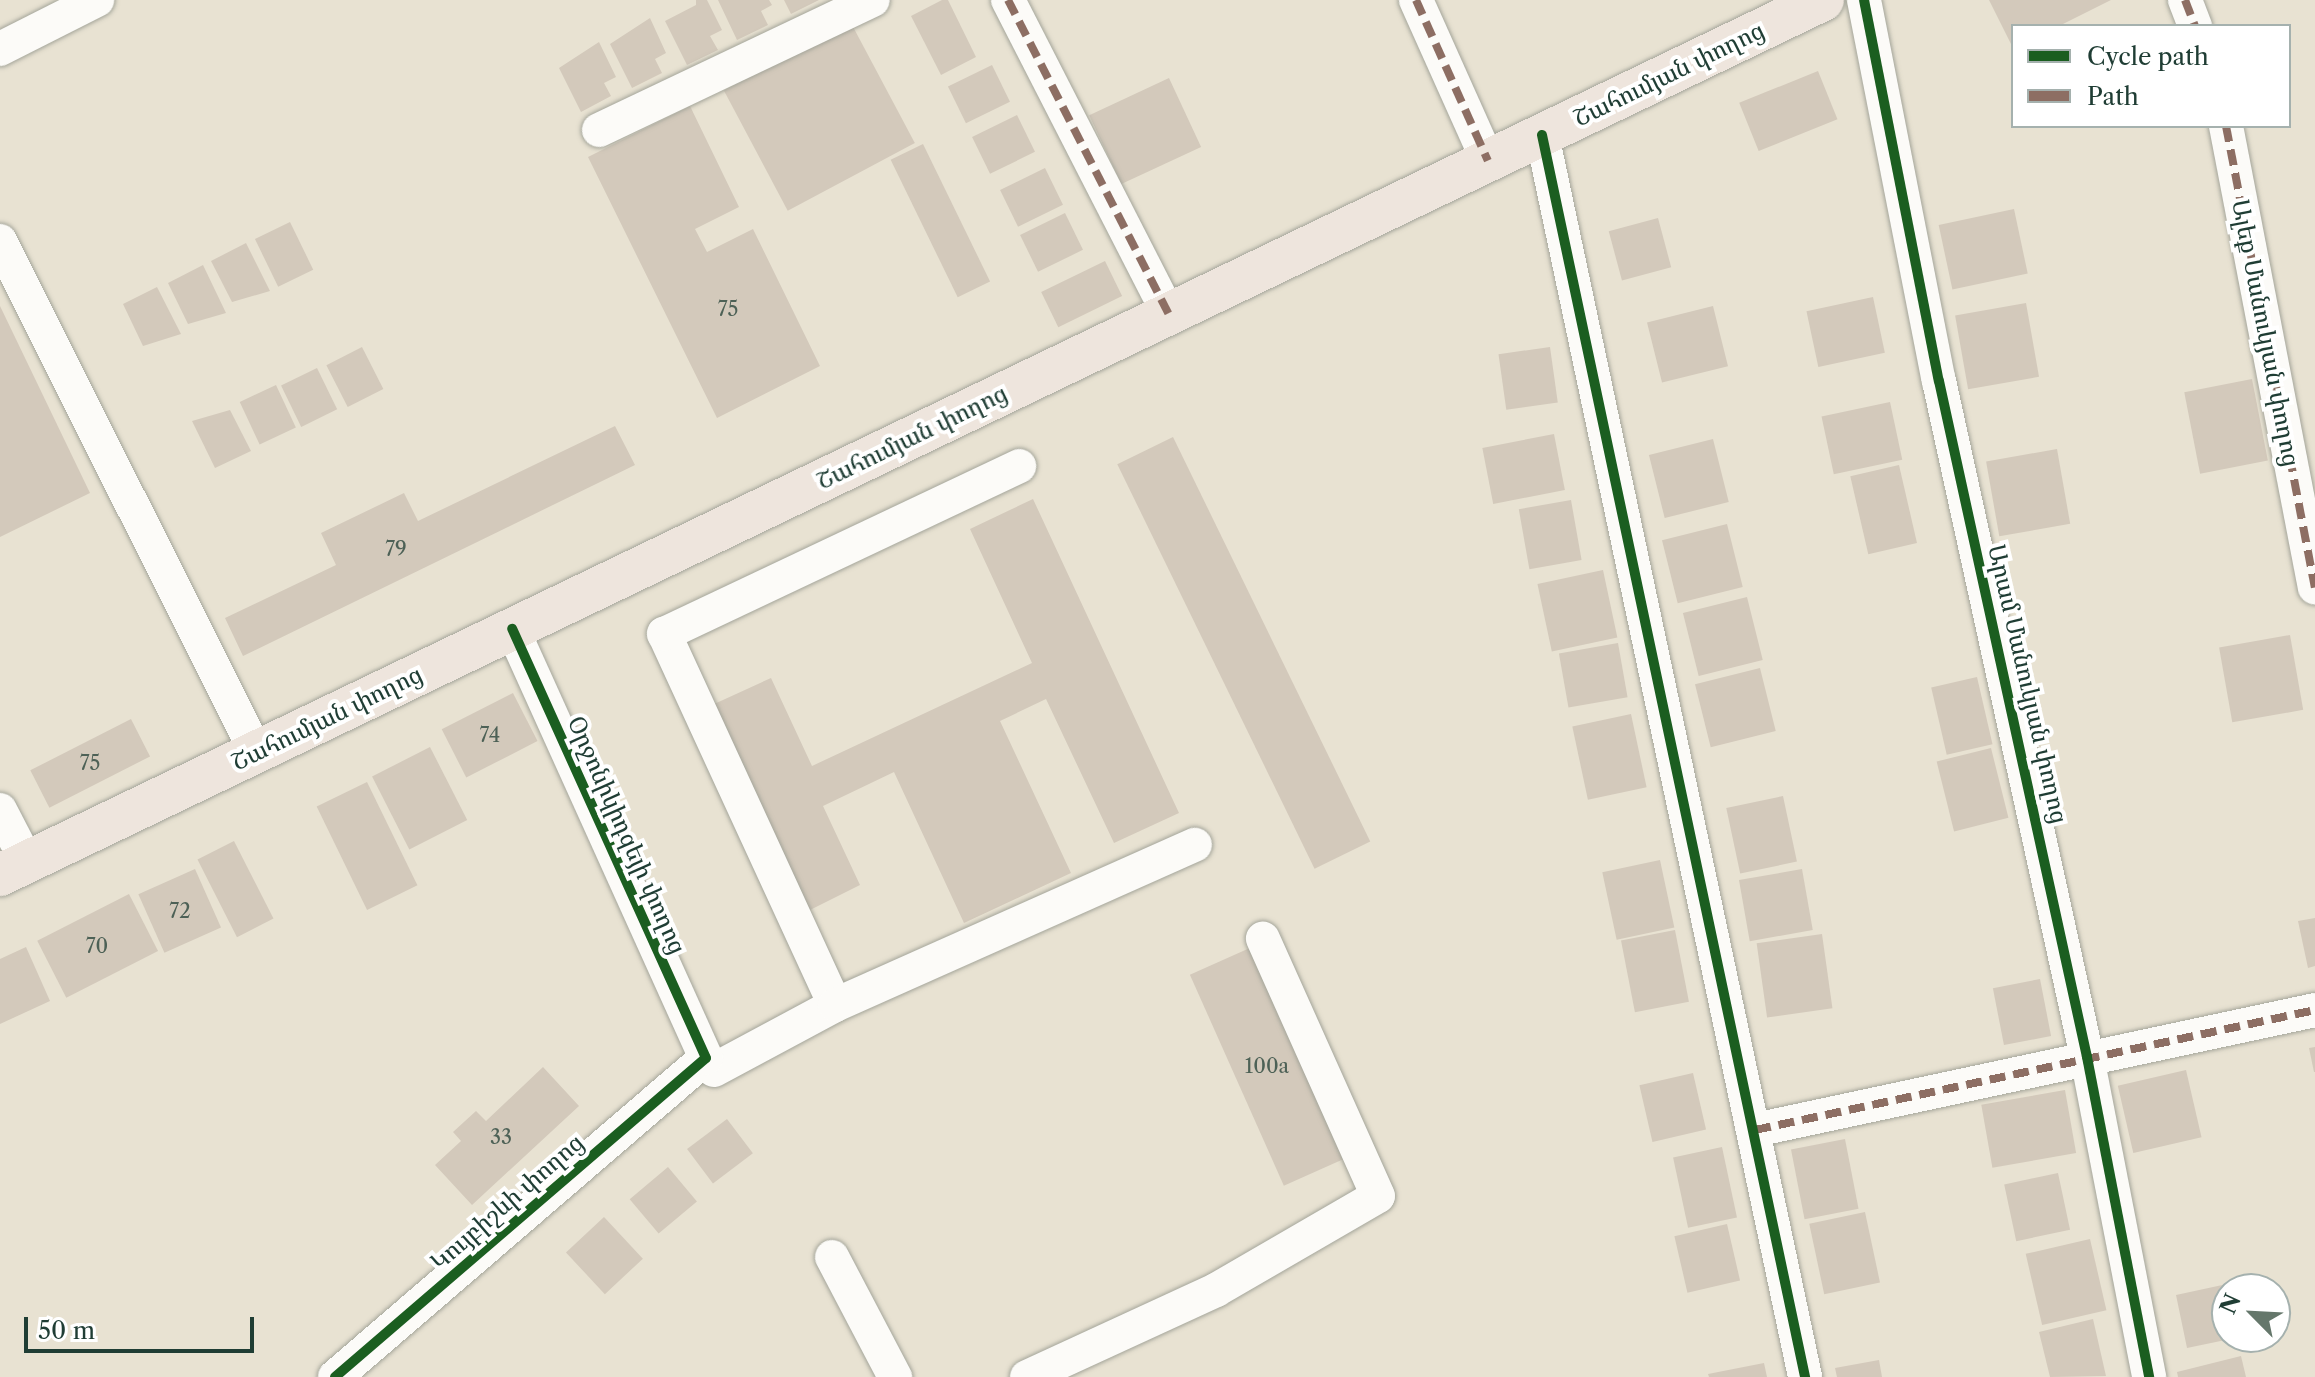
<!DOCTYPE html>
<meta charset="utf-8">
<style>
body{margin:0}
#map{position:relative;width:2315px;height:1377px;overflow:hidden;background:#e8e2d2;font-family:"Libre Caslon Text","Noto Serif Armenian",serif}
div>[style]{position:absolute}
.building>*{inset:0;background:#d3c9bb;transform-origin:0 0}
.roads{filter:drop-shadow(0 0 2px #a4a59a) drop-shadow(0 0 2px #a4a59a)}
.minor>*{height:34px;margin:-17px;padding:0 17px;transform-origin:17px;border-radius:17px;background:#fcfbf8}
.major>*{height:42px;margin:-21px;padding:0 21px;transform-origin:21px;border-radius:21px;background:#eee5dd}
.quiet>*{height:8px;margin-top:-4px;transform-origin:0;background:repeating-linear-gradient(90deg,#8d6e63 0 16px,transparent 0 24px)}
.cycleway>*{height:10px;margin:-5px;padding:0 5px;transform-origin:5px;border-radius:5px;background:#1b5e20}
span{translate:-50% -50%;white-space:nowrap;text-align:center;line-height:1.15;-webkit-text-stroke:8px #fff;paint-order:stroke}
.number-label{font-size:20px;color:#4d6156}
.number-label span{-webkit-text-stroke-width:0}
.street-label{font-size:24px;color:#1f3d34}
.legend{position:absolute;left:2011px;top:24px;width:280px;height:104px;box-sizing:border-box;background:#fff;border:2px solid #a5b1ae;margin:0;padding:10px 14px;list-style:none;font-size:24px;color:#1f3d34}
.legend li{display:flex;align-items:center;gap:16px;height:40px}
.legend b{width:40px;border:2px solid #a5b1ae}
.north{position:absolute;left:2211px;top:1273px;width:80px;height:80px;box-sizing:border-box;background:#fff;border:2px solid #a5b1ae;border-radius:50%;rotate:294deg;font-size:22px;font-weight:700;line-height:32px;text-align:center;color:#1f3d34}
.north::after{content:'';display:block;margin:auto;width:28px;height:36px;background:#65776b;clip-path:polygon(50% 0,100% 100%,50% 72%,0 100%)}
.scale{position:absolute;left:24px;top:1317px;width:230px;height:36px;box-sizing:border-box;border:4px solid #1f3d34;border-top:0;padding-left:10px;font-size:24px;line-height:28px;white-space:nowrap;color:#1f3d34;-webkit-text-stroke:6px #fff;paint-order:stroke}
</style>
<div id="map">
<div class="building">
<i style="clip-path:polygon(696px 0,707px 0,722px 30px,710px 36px,718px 50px,687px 65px,665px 21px,696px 5px)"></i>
<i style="clip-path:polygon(718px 0,769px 0,772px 5px,761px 11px,768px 25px,737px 40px)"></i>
<i style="clip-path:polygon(784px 0,819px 0,791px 14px)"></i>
<i style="clip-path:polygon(942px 0,948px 0,976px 57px,941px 75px,911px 16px)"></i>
<i style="clip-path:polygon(1989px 0,2111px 0,2059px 26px,2013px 26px,2013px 48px)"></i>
<i style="clip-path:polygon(650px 18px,666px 53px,655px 59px,662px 73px,632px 88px,610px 44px)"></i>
<i style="left:851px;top:23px;width:136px;height:144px;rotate:62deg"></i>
<i style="clip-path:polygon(599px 42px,616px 77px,604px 83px,611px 96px,581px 112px,559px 68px)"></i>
<i style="left:992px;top:65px;width:41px;height:49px;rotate:64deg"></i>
<i style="left:1818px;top:71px;width:52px;height:85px;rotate:68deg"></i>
<i style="left:1169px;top:78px;width:76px;height:88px;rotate:65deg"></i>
<i style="clip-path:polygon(690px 106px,739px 207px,695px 229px,707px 252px,753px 229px,820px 366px,717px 418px,588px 157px)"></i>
<i style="left:1017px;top:115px;width:41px;height:50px;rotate:64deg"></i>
<i style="left:923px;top:144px;width:153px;height:36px;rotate:64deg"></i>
<i style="left:1045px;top:168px;width:41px;height:50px;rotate:64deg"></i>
<i style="left:2014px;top:209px;width:66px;height:77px;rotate:78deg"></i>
<i style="left:1065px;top:213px;width:41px;height:50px;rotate:64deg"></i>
<i style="left:1658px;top:218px;width:51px;height:51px;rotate:75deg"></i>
<i style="left:290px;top:222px;width:53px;height:39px;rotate:64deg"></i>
<i style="clip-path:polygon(246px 243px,270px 291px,232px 302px,211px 261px)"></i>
<i style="left:1105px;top:261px;width:39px;height:71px;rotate:64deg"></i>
<i style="clip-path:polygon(203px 265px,226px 313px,188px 324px,168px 283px)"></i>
<i style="clip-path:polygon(157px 287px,181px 334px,143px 346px,123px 304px)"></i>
<i style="left:1873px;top:297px;width:57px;height:68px;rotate:78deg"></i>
<i style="left:2026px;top:303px;width:75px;height:72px;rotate:80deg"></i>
<i style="clip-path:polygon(0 306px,90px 493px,0 537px)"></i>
<i style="left:1713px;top:306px;width:62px;height:68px;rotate:76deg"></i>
<i style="left:362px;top:347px;width:47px;height:40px;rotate:63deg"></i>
<i style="left:1550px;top:347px;width:56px;height:52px;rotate:82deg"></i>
<i style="left:317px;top:368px;width:46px;height:40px;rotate:64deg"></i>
<i style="left:2252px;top:379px;width:83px;height:69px;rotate:79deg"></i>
<i style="left:276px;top:385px;width:47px;height:40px;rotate:65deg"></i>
<i style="left:1890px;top:402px;width:59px;height:70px;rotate:78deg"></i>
<i style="clip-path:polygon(230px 410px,251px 451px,215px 468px,192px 421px)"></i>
<i style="clip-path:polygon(615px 426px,635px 465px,243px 656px,225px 618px,336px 565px,321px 533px,404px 493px,418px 521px)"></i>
<i style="left:1554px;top:434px;width:57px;height:73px;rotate:79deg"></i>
<i style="left:1173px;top:437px;width:450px;height:62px;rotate:64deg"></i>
<i style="left:1713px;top:439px;width:65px;height:66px;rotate:76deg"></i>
<i style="left:2057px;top:449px;width:76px;height:72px;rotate:80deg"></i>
<i style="left:1899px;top:465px;width:80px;height:50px;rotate:77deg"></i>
<i style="clip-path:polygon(1033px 499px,1179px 813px,1114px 843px,1046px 699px,1000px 721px,1071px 873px,964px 923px,894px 772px,823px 806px,860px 885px,808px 911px,712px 705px,771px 678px,812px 766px,1032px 663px,970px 529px)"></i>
<i style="left:1571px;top:500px;width:61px;height:53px;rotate:80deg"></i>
<i style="left:1727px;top:524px;width:65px;height:67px;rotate:76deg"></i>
<i style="left:1603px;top:570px;width:69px;height:67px;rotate:78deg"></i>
<i style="left:1747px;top:597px;width:65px;height:66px;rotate:76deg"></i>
<i style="left:2290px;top:635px;width:76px;height:72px;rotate:80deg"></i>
<i style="left:1618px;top:643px;width:55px;height:60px;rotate:80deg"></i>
<i style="left:1760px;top:668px;width:65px;height:67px;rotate:76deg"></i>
<i style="left:1977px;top:677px;width:69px;height:47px;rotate:77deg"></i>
<i style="left:513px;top:693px;width:54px;height:80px;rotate:63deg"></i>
<i style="left:1631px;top:714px;width:75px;height:60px;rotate:78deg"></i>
<i style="left:131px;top:719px;width:42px;height:113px;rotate:63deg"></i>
<i style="left:430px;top:747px;width:82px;height:65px;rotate:63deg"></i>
<i style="left:1991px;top:748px;width:72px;height:56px;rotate:76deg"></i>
<i style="left:367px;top:782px;width:115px;height:56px;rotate:64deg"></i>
<i style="left:1783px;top:796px;width:67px;height:58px;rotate:78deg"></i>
<i style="left:234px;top:841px;width:87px;height:41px;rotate:63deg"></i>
<i style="left:1660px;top:860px;width:69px;height:59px;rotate:78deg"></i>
<i style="left:195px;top:869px;width:64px;height:62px;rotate:66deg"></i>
<i style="left:1802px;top:869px;width:62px;height:64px;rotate:80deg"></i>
<i style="left:129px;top:894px;width:64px;height:103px;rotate:63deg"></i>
<i style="clip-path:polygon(2315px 918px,2315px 966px,2308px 968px,2298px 921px)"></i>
<i style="left:1675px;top:930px;width:73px;height:55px;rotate:79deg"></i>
<i style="left:1822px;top:934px;width:75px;height:66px;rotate:82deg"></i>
<i style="clip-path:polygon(26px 947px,50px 1001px,0 1024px,0 959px)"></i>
<i style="left:1252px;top:947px;width:231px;height:68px;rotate:66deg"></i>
<i style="left:2040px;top:979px;width:58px;height:48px;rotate:79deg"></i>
<i style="clip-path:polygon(2315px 1047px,2315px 1072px,2314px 1072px,2309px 1048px)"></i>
<i style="clip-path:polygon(543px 1067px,579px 1106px,472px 1205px,435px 1165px,461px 1141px,453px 1132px,476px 1111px,486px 1121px)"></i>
<i style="left:2186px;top:1070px;width:69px;height:70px;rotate:77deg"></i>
<i style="left:1693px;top:1073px;width:58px;height:55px;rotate:77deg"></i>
<i style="left:2065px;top:1090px;width:64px;height:85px;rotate:80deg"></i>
<i style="left:727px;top:1119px;width:43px;height:50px;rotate:53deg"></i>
<i style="left:1845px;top:1139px;width:71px;height:55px;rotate:79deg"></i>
<i style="left:1722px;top:1147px;width:72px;height:50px;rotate:78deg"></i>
<i style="left:668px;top:1167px;width:45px;height:50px;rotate:50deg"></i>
<i style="left:2058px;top:1173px;width:58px;height:55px;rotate:78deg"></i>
<i style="left:1865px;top:1212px;width:72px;height:57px;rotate:78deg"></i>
<i style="left:604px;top:1217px;width:57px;height:52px;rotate:47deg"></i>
<i style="left:1727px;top:1224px;width:58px;height:54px;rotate:77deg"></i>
<i style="left:2090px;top:1239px;width:73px;height:66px;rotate:77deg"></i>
<i style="clip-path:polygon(2227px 1284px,2227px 1337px,2235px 1338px,2187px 1348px,2176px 1295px)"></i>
<i style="clip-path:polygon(2093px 1319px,2106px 1376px,2050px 1377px,2039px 1332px)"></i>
<i style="clip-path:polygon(2241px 1356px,2246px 1377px,2178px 1377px,2177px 1372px)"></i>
<i style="clip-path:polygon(1879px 1360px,1882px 1377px,1837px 1377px,1835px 1368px)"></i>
<i style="clip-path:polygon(1764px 1363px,1767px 1377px,1709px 1377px,1708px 1374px)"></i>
</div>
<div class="roads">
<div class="minor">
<i style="left:1008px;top:0;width:353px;rotate:62.9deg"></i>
<i style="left:1416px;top:0;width:176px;rotate:65.9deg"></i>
<i style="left:1864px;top:0;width:388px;rotate:78.9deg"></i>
<i style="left:1939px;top:381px;width:692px;rotate:77.65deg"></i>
<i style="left:2087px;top:1057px;width:326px;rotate:79deg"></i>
<i style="left:2185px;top:0;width:28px;rotate:69deg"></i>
<i style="left:0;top:49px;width:109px;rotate:-26.8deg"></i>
<i style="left:2226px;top:126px;width:470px;rotate:79.1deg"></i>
<i style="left:599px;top:130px;width:303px;rotate:-25.4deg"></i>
<i style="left:1542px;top:135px;width:1270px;rotate:78.04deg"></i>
<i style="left:0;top:241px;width:572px;rotate:63.39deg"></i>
<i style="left:0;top:810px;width:59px;rotate:62.6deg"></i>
<i style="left:835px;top:1005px;width:409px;rotate:-114.7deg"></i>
<i style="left:664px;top:634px;width:393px;rotate:-25.3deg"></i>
<i style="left:714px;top:1070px;width:137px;rotate:-28.2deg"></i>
<i style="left:835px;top:1005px;width:394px;rotate:-24deg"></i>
<i style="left:1755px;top:1130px;width:573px;rotate:-12.09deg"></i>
<i style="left:832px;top:1257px;width:136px;rotate:62.3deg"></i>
<i style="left:335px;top:1377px;width:489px;rotate:-40.7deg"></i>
<i style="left:706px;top:1058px;width:471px;rotate:-114.3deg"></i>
<i style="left:1027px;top:1377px;width:208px;rotate:-24.7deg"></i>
<i style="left:1216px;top:1290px;width:187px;rotate:-30.1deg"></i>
<i style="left:1378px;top:1196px;width:282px;rotate:-114.1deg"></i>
</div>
<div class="major">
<i style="left:0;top:875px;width:2022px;rotate:-25.64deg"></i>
</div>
</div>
<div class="quiet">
<i style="left:1008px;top:0;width:353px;rotate:62.9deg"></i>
<i style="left:1416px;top:0;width:176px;rotate:65.9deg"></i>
<i style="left:2185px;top:0;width:28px;rotate:69deg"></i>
<i style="left:2226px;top:126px;width:470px;rotate:79.1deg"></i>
<i style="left:1755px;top:1130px;width:573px;rotate:-12.09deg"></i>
</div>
<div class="cycleway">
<i style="left:1864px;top:0;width:388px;rotate:78.9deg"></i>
<i style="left:1939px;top:381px;width:692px;rotate:77.65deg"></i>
<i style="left:2087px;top:1057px;width:326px;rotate:79deg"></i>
<i style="left:1542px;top:135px;width:1270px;rotate:78.04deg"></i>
<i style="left:335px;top:1377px;width:489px;rotate:-40.7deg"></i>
<i style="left:706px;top:1058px;width:471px;rotate:-114.3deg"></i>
</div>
<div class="number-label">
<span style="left:728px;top:309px">75</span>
<span style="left:396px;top:549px">79</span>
<span style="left:490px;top:735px">74</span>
<span style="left:90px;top:763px">75</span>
<span style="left:180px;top:911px">72</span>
<span style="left:97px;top:946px">70</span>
<span style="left:1267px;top:1066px">100a</span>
<span style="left:501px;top:1137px">33</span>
</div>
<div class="street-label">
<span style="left:1669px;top:74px;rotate:-26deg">Շահումյան փողոց</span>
<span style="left:2266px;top:333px;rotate:79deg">Ալեք Մանուկյան փողոց</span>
<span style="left:912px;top:437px;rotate:-26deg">Շահումյան փողոց</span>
<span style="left:2028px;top:684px;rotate:77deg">Արամ Մանուկյան փողոց</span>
<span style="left:327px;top:718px;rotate:-26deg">Շահումյան փողոց</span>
<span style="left:627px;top:835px;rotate:66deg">Օրջոնիկիդզեյի փողոց</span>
<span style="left:507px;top:1202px;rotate:-41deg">Կույբիշևի փողոց</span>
</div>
<ul class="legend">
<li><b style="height:10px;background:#1b5e20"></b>Cycle path</li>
<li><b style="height:10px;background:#8d6e63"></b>Path</li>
</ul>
<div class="north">N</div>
<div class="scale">50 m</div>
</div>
